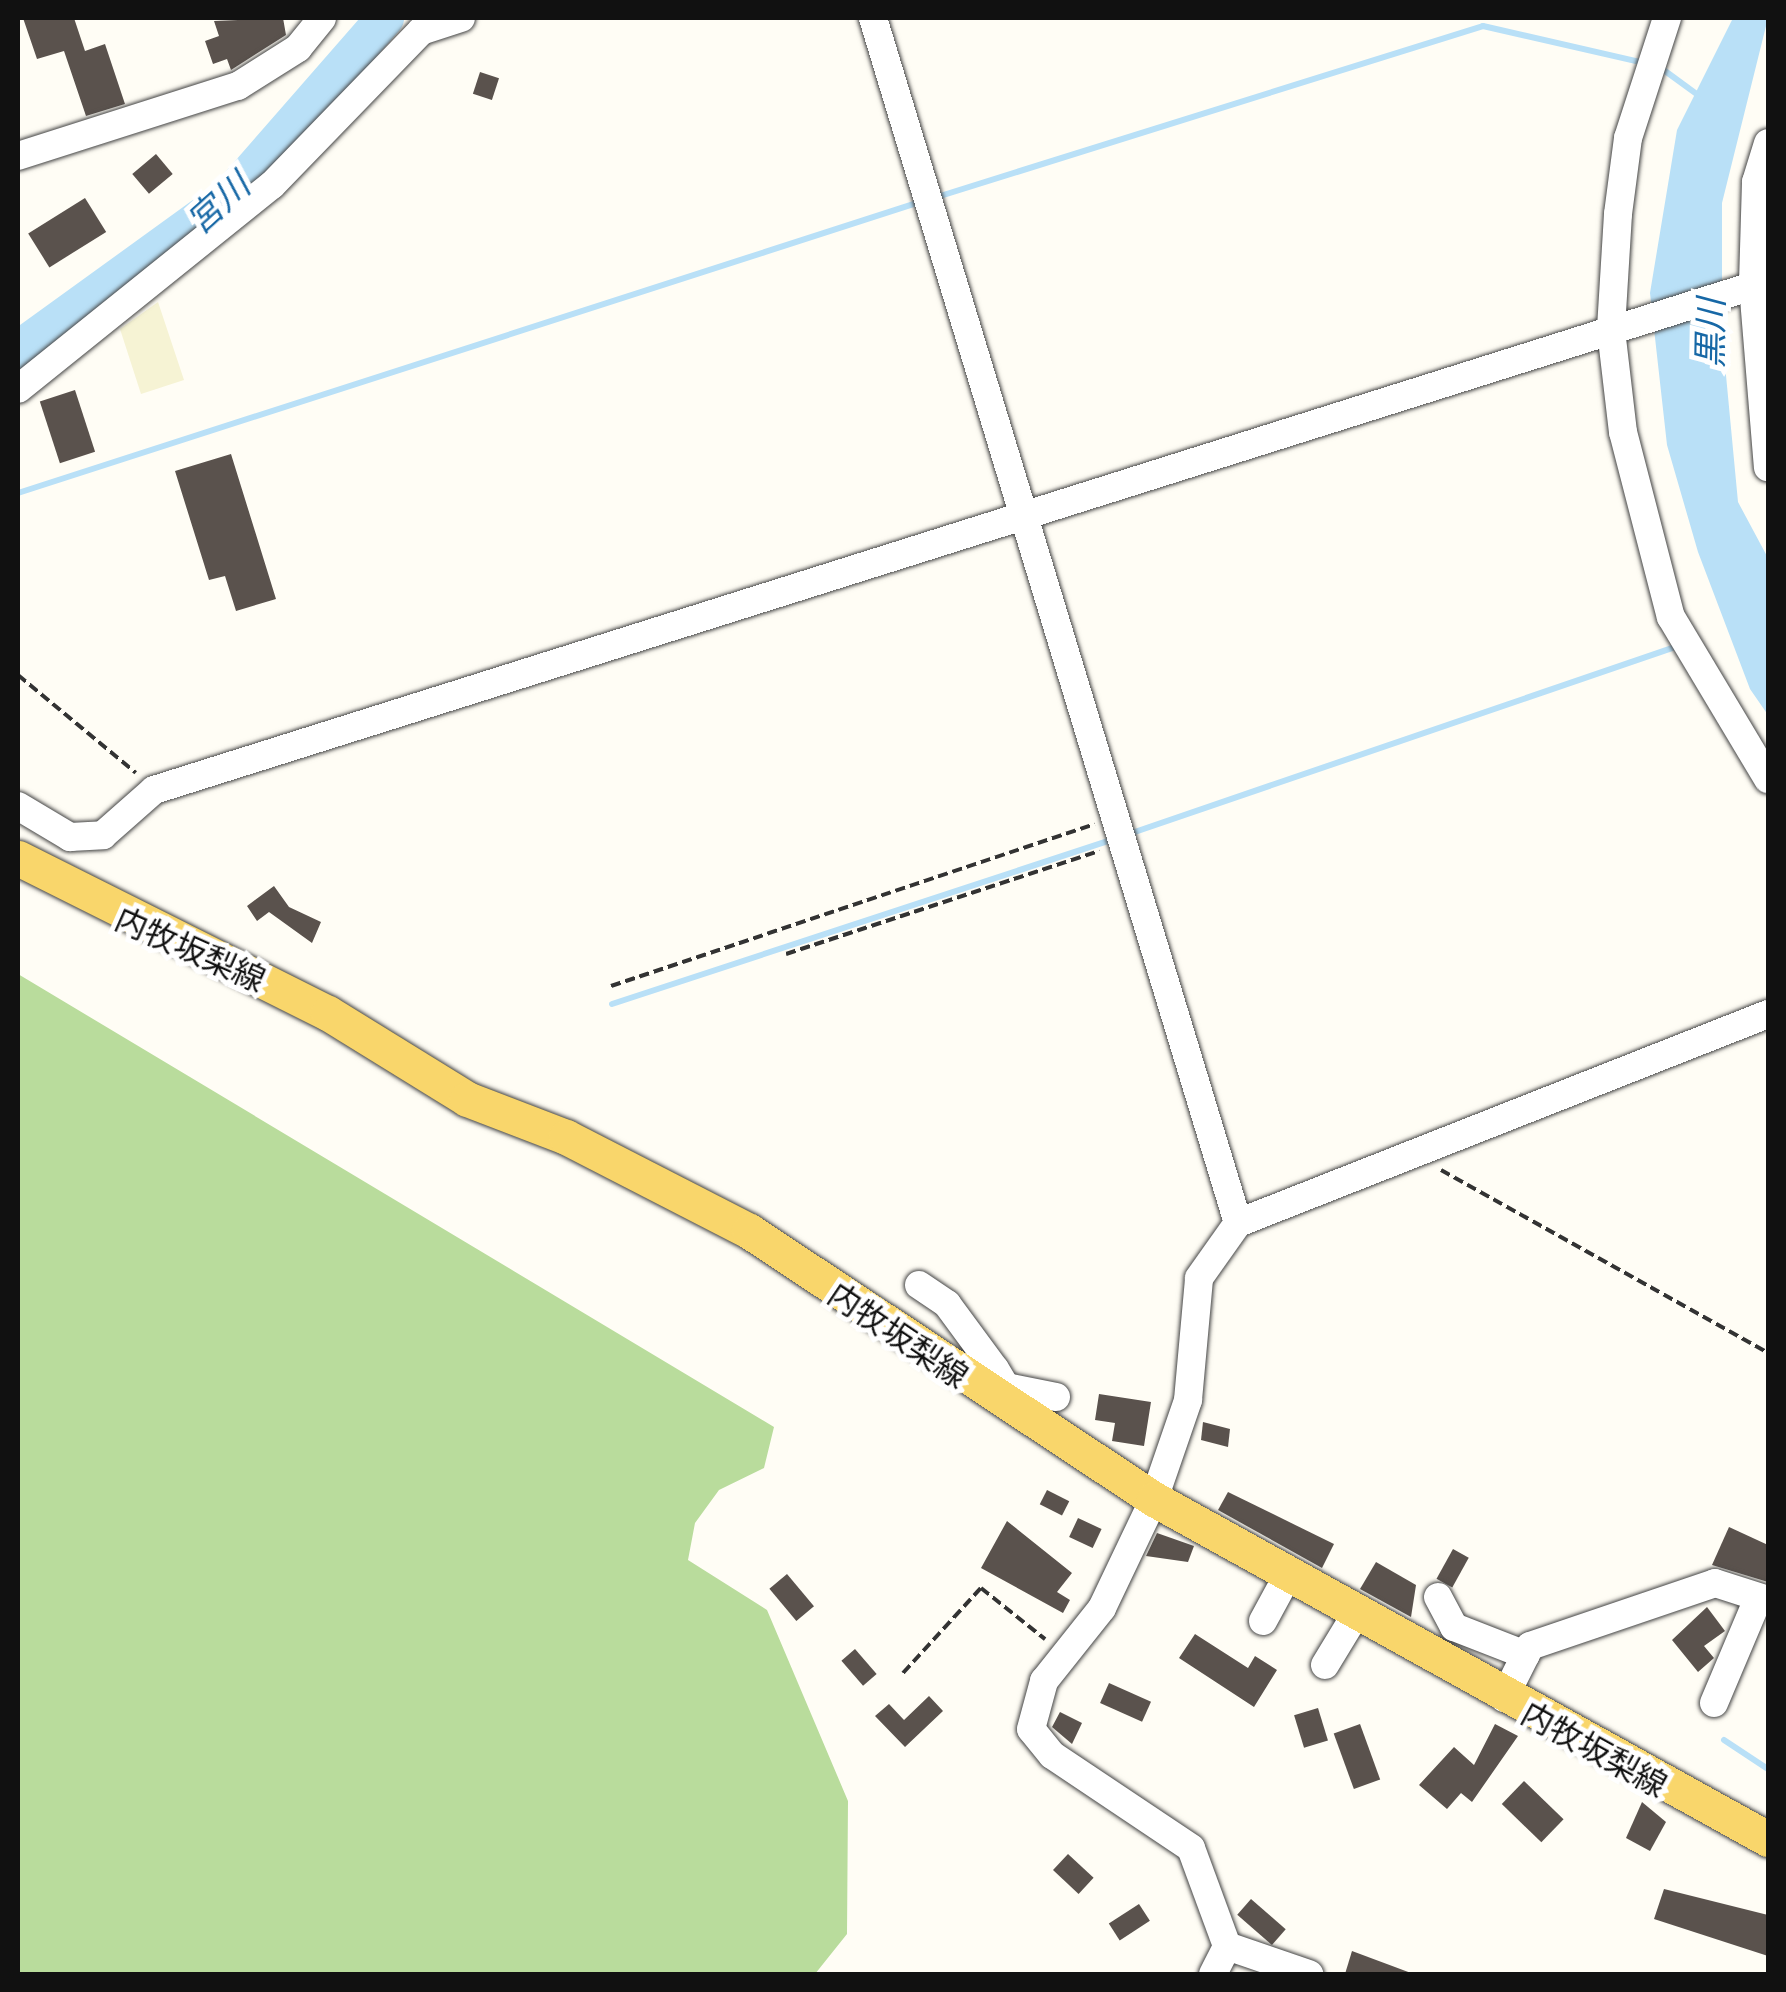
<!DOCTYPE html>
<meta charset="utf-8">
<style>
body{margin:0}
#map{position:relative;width:1786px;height:1992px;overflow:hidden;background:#fffdf5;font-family:"Playfair Display","Noto Sans JP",serif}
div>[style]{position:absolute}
.farmland>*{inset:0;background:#f6f3d4}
.forest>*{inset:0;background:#b9dc9c}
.water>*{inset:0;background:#b9e0f7}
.stream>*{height:6px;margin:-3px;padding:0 3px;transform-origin:3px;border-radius:3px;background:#b9e0f7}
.river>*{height:38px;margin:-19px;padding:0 19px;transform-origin:19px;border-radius:19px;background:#b9e0f7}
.building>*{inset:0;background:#5a524d;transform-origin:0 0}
.path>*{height:4px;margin-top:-2px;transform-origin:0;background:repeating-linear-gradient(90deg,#333 0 10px,transparent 0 15px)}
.roads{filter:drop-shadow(0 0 2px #444) drop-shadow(0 0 2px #444)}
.minor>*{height:28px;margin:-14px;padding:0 14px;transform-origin:14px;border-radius:14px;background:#fff}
.major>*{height:35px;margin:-17.5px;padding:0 17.5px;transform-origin:17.5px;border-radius:17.5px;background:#f9d66b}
span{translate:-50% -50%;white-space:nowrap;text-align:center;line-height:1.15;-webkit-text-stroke:10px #fff;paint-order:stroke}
.street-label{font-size:32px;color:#111}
.water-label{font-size:35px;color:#1768a6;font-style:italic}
.frame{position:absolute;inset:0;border:20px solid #111;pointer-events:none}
</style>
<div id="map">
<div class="farmland">
<i style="clip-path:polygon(158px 302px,184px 380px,141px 394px,120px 329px)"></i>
</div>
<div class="forest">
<i style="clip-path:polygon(18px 974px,774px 1427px,764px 1468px,719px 1490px,695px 1523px,688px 1560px,767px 1610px,848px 1801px,847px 1934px,815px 1974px,18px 1974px)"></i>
</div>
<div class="water">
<i style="clip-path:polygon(1733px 18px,1768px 18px,1722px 203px,1722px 333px,1738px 502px,1768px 558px,1768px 715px,1750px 689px,1698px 552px,1667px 445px,1650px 293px,1677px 130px)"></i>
</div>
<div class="stream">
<i style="left:1661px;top:68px;width:46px;rotate:36.1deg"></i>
<i style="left:937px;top:197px;width:572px;rotate:-17.39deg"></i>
<i style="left:1483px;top:26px;width:165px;rotate:12.9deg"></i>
<i style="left:18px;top:493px;width:948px;rotate:-17.88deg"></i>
<i style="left:1126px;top:835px;width:587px;rotate:-18.9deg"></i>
<i style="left:612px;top:1004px;width:528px;rotate:-18.19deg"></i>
<i style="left:1724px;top:1740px;width:53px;rotate:33.4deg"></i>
</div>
<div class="river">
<i style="left:18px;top:350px;width:259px;rotate:-35.9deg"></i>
<i style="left:228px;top:198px;width:239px;rotate:-48.9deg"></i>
</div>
<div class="building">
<i style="clip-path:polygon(23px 18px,74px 18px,85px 51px,105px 44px,125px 104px,86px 116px,64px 51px,37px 59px)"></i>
<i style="clip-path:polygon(283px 18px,286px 35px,231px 70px,227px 59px,213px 64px,205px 41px,219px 36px,214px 21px)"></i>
<i style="left:480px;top:72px;width:20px;height:23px;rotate:18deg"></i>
<i style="left:156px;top:154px;width:26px;height:31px;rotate:50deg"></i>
<i style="left:85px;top:198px;width:40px;height:67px;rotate:58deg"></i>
<i style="left:75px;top:390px;width:65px;height:37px;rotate:72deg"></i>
<i style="clip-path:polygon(231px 454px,276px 599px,236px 611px,225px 576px,209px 580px,175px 471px)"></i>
<i style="clip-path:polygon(274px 886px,289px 907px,321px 922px,312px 943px,269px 912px,257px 921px,247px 906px)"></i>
<i style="clip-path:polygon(1099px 1394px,1151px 1402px,1144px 1446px,1112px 1441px,1115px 1423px,1095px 1420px)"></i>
<i style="clip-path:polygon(1203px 1422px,1230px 1429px,1228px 1447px,1201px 1440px)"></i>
<i style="left:1047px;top:1490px;width:25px;height:16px;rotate:27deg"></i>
<i style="clip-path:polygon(1228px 1492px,1334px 1544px,1322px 1568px,1218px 1510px)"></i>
<i style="left:1078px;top:1518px;width:26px;height:21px;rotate:25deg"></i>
<i style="clip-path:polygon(1007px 1521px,1072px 1573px,1057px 1592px,1070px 1600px,1063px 1613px,981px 1568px)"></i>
<i style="clip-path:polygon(1729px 1527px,1768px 1545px,1768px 1582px,1712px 1565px)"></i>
<i style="clip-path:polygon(1157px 1533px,1194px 1546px,1188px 1562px,1146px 1556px)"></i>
<i style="left:1453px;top:1549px;width:18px;height:34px;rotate:29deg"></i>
<i style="clip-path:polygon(1376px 1562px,1416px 1585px,1411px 1617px,1360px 1589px)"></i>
<i style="left:787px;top:1574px;width:42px;height:23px;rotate:50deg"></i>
<i style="clip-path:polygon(1707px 1607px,1725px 1631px,1704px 1646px,1714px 1658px,1698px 1672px,1672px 1640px)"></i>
<i style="clip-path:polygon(1195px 1634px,1248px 1668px,1255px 1656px,1277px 1670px,1254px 1707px,1179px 1658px)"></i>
<i style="left:855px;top:1649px;width:33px;height:18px;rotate:49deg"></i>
<i style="left:1109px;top:1683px;width:46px;height:22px;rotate:24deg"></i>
<i style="clip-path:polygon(929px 1696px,943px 1711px,905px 1747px,875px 1716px,889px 1704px,904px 1720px)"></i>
<i style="left:1318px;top:1708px;width:34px;height:25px;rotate:73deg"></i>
<i style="clip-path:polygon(1060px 1712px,1082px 1723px,1072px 1744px,1052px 1727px)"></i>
<i style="left:1360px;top:1724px;width:59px;height:28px;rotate:70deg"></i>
<i style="clip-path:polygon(1495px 1724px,1518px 1736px,1472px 1802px,1461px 1793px,1447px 1809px,1419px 1785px,1454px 1747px,1474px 1765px)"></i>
<i style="left:1524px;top:1781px;width:55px;height:32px;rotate:44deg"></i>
<i style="clip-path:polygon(1642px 1802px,1666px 1822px,1650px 1851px,1626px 1838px)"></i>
<i style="left:1068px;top:1854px;width:35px;height:22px;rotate:43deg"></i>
<i style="clip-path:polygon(1664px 1889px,1768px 1915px,1768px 1956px,1654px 1919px)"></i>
<i style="left:1251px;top:1899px;width:46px;height:21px;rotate:41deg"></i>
<i style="left:1139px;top:1904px;width:20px;height:36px;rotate:57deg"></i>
<i style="clip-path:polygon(1352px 1951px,1411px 1973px,1411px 1974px,1345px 1974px)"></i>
</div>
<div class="path">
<i style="left:18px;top:675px;width:153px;rotate:39.7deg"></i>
<i style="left:786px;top:954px;width:330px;rotate:-18.2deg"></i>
<i style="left:611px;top:986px;width:510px;rotate:-18.51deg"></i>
<i style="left:1441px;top:1170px;width:375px;rotate:29.2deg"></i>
<i style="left:903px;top:1673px;width:115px;rotate:-47.5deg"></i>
<i style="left:981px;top:1588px;width:82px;rotate:38.6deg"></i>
</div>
<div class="roads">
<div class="minor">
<i style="left:873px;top:18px;width:1259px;rotate:73.15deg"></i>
<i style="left:1238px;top:1223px;width:570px;rotate:-21.52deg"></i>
<i style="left:1667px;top:18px;width:126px;rotate:108deg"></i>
<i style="left:1628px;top:138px;width:77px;rotate:97.5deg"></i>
<i style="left:1618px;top:214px;width:116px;rotate:93.5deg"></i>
<i style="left:1611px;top:330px;width:103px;rotate:83.3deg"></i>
<i style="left:1623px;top:432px;width:191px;rotate:75.5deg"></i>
<i style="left:1671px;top:617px;width:189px;rotate:59.1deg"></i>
<i style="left:1768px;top:143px;width:41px;rotate:107.1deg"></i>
<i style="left:1756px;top:182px;width:104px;rotate:91.7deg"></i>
<i style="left:1753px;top:286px;width:182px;rotate:85.3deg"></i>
<i style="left:18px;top:156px;width:231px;rotate:-17.7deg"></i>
<i style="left:238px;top:86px;width:71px;rotate:-32.3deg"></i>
<i style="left:298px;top:48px;width:38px;rotate:-51deg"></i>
<i style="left:18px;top:389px;width:326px;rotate:-38.8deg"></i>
<i style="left:272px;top:185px;width:214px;rotate:-45.9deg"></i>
<i style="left:421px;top:31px;width:42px;rotate:-18deg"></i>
<i style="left:18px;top:806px;width:61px;rotate:30.8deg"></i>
<i style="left:70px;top:837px;width:33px;rotate:-3deg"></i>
<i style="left:103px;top:835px;width:68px;rotate:-41.4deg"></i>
<i style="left:154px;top:790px;width:1692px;rotate:-17.5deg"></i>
<i style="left:919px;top:1285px;width:34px;rotate:34deg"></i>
<i style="left:947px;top:1304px;width:81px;rotate:53.6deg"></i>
<i style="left:995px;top:1369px;width:21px;rotate:59deg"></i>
<i style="left:1006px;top:1387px;width:15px;rotate:122deg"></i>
<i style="left:1006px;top:1387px;width:51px;rotate:11.3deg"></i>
<i style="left:1438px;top:1597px;width:34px;rotate:62deg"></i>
<i style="left:1454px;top:1627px;width:77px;rotate:21.3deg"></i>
<i style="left:1263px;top:1621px;width:52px;rotate:-61.5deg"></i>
<i style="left:1325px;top:1665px;width:60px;rotate:-58.7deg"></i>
<i style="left:1504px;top:1698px;width:58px;rotate:-63.4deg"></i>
<i style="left:1530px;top:1646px;width:195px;rotate:-18.8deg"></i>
<i style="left:1715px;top:1583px;width:56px;rotate:17.8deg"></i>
<i style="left:1714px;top:1703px;width:111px;rotate:-67.1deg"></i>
<i style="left:1227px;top:1946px;width:87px;rotate:18.9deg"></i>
<i style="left:1213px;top:1974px;width:31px;rotate:-63deg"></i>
<i style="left:1227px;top:1946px;width:104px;rotate:-110.2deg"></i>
<i style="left:1191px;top:1848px;width:167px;rotate:-146.2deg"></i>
<i style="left:1052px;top:1755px;width:33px;rotate:-129deg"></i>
<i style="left:1031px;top:1729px;width:50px;rotate:-74.8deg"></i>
<i style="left:1044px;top:1681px;width:93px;rotate:-51.5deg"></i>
<i style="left:1102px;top:1608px;width:121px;rotate:-64.5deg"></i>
<i style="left:1154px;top:1499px;width:105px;rotate:-71deg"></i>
<i style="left:1188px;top:1400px;width:122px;rotate:-84.8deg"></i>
<i style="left:1199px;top:1278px;width:67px;rotate:-54.7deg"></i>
</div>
<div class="major">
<i style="left:18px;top:858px;width:347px;rotate:26.6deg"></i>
<i style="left:328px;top:1013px;width:163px;rotate:31.7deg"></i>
<i style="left:467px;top:1099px;width:106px;rotate:21deg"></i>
<i style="left:566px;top:1137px;width:206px;rotate:27.2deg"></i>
<i style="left:749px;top:1231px;width:486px;rotate:33.5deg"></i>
<i style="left:1154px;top:1499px;width:702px;rotate:28.98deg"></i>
</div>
</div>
<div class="street-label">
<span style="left:191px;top:948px;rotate:24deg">内牧坂梨線</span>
<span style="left:899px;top:1334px;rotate:34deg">内牧坂梨線</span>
<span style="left:1595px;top:1748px;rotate:29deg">内牧坂梨線</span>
</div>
<div class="water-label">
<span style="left:217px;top:202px;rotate:-42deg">宮川</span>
<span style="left:1709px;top:333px;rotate:-89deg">黒川</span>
</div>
<div class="frame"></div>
</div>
